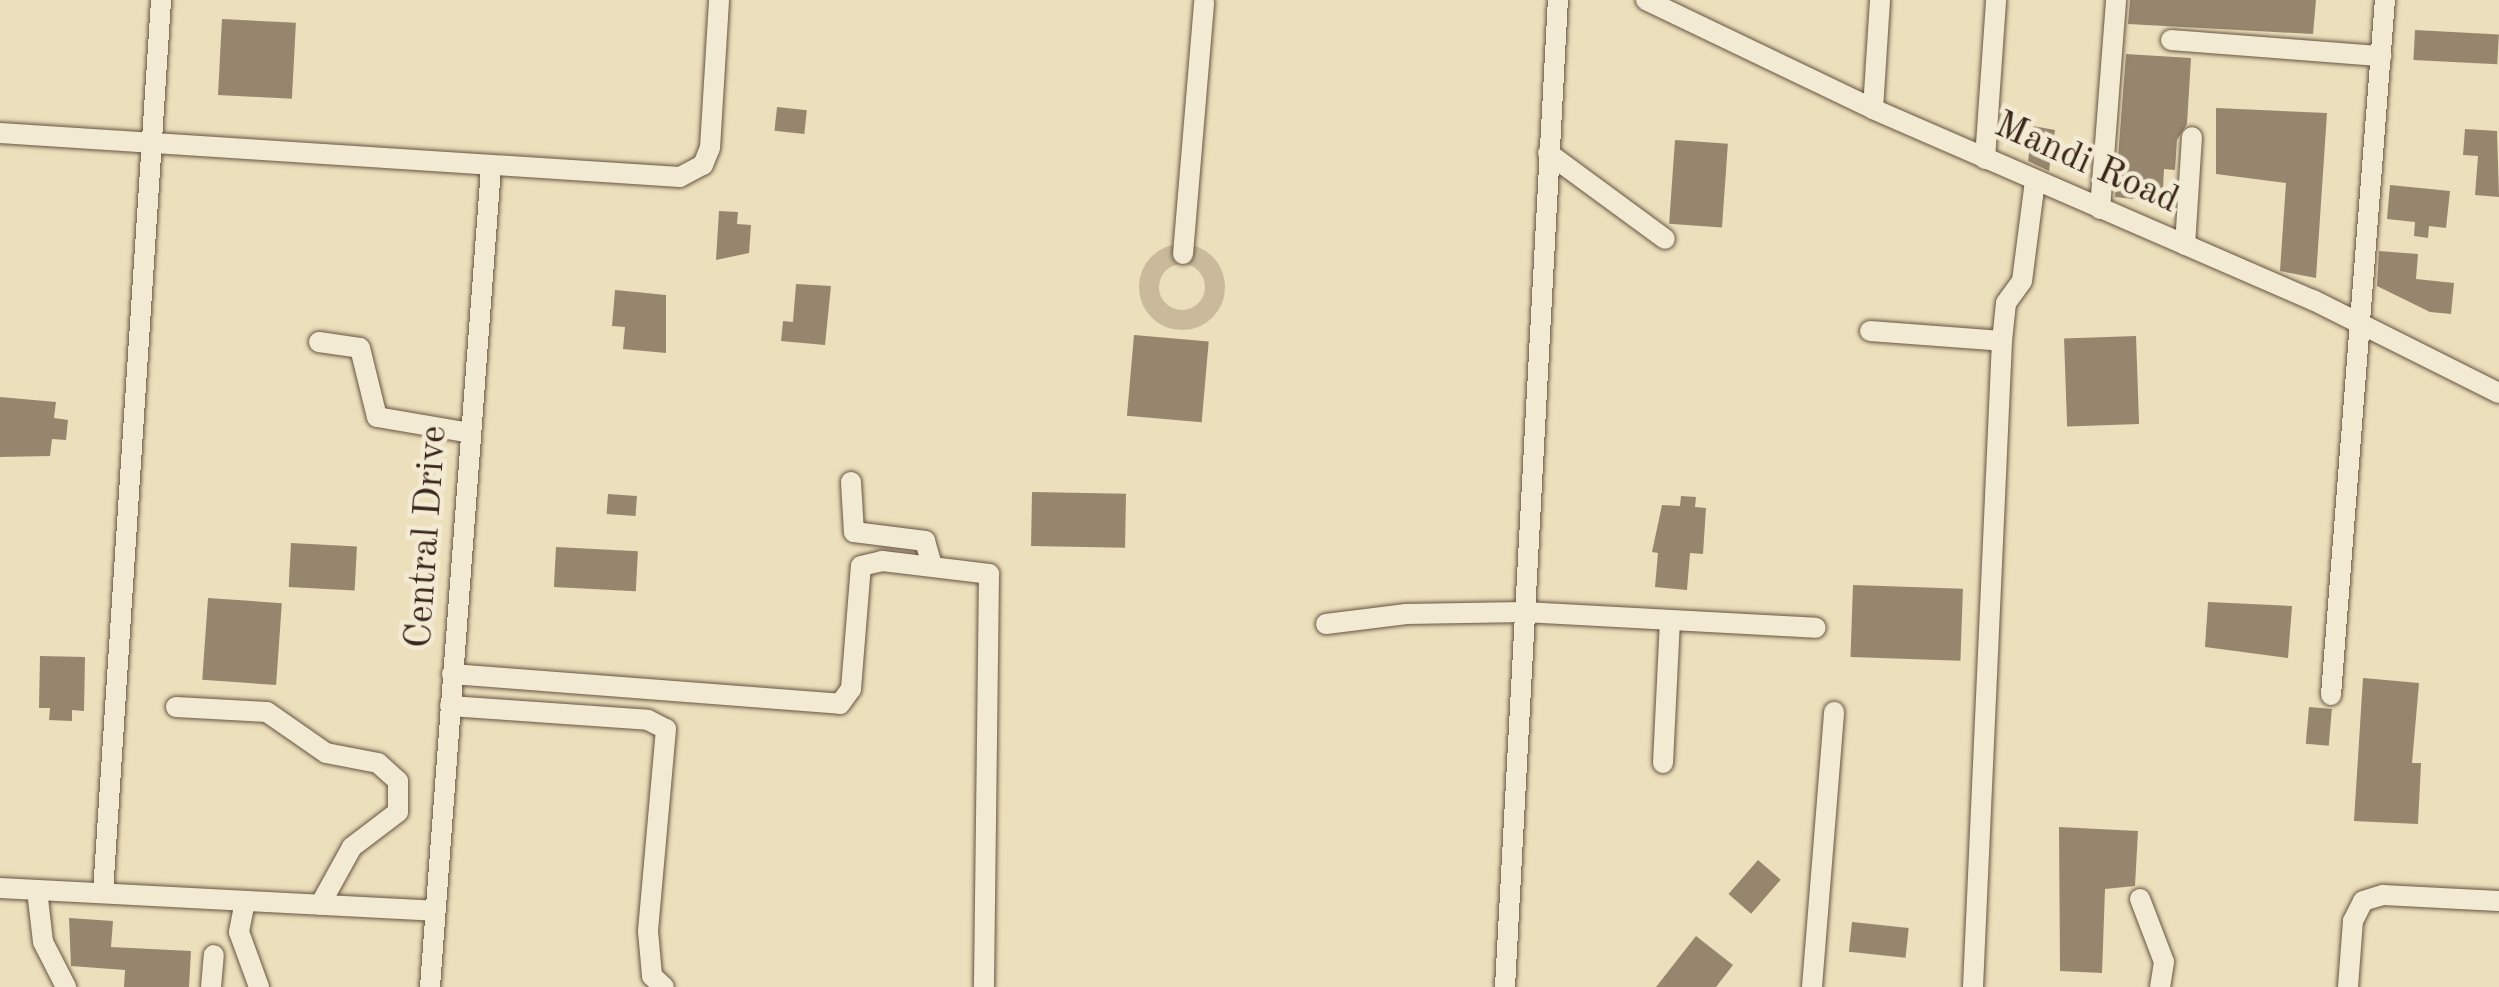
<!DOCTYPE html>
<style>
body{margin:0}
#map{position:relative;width:2499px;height:987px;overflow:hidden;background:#ecdfbb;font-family:"Old Standard TT",serif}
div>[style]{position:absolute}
.building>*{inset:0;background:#96866e;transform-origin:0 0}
.minor-tunnel>*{height:20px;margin-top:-10px;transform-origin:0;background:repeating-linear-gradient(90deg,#c8ba9b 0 20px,transparent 0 30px)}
.minor-tunnel>.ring{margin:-10px;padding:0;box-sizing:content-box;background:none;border:20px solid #c8ba9b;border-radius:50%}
.roads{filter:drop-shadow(0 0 2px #655442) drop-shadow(0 0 2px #655442)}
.minor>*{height:20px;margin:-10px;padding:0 10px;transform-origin:10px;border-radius:10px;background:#f3ead3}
span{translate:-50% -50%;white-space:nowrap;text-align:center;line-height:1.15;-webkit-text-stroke:9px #f3ead3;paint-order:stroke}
.street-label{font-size:38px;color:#38261a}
</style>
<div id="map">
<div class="building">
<i style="clip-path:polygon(2130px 0,2316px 0,2313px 34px,2128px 24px)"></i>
<i style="left:222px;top:19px;width:74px;height:76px;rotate:3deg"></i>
<i style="left:2415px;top:30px;width:84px;height:30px;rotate:3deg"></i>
<i style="clip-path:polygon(2126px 54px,2191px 58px,2187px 124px,2177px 140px,2175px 170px,2164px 169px,2163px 189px,2134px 188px,2133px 199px,2115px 197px)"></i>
<i style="left:777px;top:107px;width:30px;height:24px;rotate:6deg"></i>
<i style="clip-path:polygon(2216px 108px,2327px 113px,2316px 278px,2280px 271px,2286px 183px,2216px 174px)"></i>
<i style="clip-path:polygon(2033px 126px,2055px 130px,2049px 171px,2028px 161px)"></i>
<i style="clip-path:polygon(2465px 129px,2497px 131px,2499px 197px,2475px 195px,2478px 156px,2463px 155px)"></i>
<i style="left:1675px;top:140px;width:53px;height:84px;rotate:4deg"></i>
<i style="clip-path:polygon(2390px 185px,2450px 191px,2446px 228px,2429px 226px,2428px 238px,2414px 236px,2415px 222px,2387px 219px)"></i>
<i style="clip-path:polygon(719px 211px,738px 212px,737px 224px,751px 225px,749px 253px,716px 260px)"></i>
<i style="clip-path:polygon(2379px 251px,2418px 254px,2416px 279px,2454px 283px,2451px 314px,2430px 312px,2377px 286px)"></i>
<i style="clip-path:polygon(796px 284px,831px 286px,825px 345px,781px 341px,783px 321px,793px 322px)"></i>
<i style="clip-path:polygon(615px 290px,666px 295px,666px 353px,623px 349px,625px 327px,612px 326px)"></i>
<i style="left:1134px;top:335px;width:75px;height:81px;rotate:5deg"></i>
<i style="left:2136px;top:336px;width:88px;height:72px;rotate:88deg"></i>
<i style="clip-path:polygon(0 397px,56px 402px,54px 418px,68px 420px,66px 440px,52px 439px,50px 456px,0 457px)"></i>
<i style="left:1032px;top:492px;width:94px;height:54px;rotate:1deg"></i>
<i style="left:608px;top:494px;width:29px;height:20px;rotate:4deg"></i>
<i style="clip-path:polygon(1681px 496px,1696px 497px,1695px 507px,1706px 508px,1703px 554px,1690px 553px,1687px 590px,1655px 587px,1658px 553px,1652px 552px,1662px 505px,1680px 506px)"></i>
<i style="left:291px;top:543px;width:66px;height:44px;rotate:3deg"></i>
<i style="left:556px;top:547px;width:82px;height:40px;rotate:3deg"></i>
<i style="left:1853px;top:585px;width:110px;height:72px;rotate:2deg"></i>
<i style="left:208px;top:598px;width:74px;height:82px;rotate:4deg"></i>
<i style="clip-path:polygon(2208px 602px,2292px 606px,2288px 658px,2205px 647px)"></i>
<i style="clip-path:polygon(40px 656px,85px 657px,84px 711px,72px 710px,72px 721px,49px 720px,50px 708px,39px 708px)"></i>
<i style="clip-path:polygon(2363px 678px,2419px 683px,2412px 763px,2421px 763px,2418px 824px,2354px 821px)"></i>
<i style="left:2309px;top:707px;width:23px;height:37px;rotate:5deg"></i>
<i style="clip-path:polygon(2059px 827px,2138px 831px,2135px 886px,2105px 889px,2102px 973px,2060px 971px)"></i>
<i style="left:1758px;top:860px;width:30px;height:45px;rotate:41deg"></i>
<i style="clip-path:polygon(69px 918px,113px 921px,111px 947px,191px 951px,189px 987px,124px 987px,125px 970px,71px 966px)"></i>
<i style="left:1852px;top:922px;width:57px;height:30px;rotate:6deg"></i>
<i style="clip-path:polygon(1696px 936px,1733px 965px,1716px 987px,1656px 987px)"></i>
</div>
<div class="minor-tunnel">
<i class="ring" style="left:1149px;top:254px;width:46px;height:46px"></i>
</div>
<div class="roads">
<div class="minor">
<i style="left:1646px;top:0;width:252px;rotate:25.6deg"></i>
<i style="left:1873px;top:109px;width:480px;rotate:23.5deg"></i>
<i style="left:2313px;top:300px;width:208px;rotate:26.6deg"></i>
<i style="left:2171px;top:40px;width:211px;rotate:4.4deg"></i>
<i style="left:1873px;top:109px;width:109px;rotate:-86.3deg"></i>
<i style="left:0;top:133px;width:681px;rotate:3.7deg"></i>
<i style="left:680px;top:177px;width:26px;rotate:-28deg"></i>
<i style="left:703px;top:165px;width:18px;rotate:-68deg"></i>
<i style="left:710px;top:148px;width:148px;rotate:-86.5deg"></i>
<i style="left:1548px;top:153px;width:145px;rotate:36.3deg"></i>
<i style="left:1985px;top:159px;width:159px;rotate:-86deg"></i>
<i style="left:2100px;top:209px;width:210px;rotate:-85.6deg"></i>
<i style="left:2185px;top:245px;width:108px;rotate:-86.3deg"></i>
<i style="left:1183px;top:254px;width:253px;rotate:-85.2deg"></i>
<i style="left:1870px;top:331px;width:132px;rotate:4.3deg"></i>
<i style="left:319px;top:342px;width:41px;rotate:8.3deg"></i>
<i style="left:360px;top:348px;width:71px;rotate:76.2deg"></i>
<i style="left:377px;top:417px;width:95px;rotate:9.7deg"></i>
<i style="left:851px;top:482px;width:50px;rotate:86.6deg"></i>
<i style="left:854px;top:532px;width:72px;rotate:7.2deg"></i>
<i style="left:925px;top:541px;width:26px;rotate:74deg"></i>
<i style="left:1326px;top:624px;width:81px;rotate:-7.1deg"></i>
<i style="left:1406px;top:614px;width:118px;rotate:-1deg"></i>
<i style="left:1524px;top:612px;width:292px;rotate:3.1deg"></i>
<i style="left:452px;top:674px;width:389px;rotate:4.4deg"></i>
<i style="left:840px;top:704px;width:19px;rotate:-54deg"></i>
<i style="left:851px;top:689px;width:123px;rotate:-85.4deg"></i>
<i style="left:861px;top:566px;width:22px;rotate:-13deg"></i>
<i style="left:882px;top:561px;width:108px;rotate:6.9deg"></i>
<i style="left:989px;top:574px;width:413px;rotate:90.7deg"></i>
<i style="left:2331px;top:695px;width:697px;rotate:-85.56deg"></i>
<i style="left:450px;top:706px;width:198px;rotate:4deg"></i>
<i style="left:648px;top:720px;width:20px;rotate:27deg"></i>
<i style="left:666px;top:729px;width:203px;rotate:95.1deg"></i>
<i style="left:648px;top:931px;width:45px;rotate:84.9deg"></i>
<i style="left:652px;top:976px;width:16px;rotate:43deg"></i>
<i style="left:176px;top:707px;width:91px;rotate:3.1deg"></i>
<i style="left:267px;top:712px;width:72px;rotate:34.8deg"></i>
<i style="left:326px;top:753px;width:53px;rotate:10.9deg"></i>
<i style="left:378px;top:763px;width:27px;rotate:42deg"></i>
<i style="left:398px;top:781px;width:31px;rotate:90deg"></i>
<i style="left:398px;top:812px;width:58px;rotate:142.7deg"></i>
<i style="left:352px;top:847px;width:66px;rotate:118.9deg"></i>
<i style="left:1663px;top:763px;width:141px;rotate:-87.2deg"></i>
<i style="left:0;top:888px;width:435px;rotate:3deg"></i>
<i style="left:37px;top:890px;width:52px;rotate:83.4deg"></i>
<i style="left:43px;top:942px;width:51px;rotate:62.9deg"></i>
<i style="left:103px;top:893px;width:895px;rotate:-86.28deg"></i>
<i style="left:2140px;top:899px;width:67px;rotate:69.1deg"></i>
<i style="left:2164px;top:962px;width:25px;rotate:99deg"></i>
<i style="left:245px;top:901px;width:32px;rotate:101deg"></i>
<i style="left:239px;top:932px;width:59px;rotate:70deg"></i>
<i style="left:211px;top:987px;width:32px;rotate:-85deg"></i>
<i style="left:430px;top:987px;width:821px;rotate:-85.74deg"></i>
<i style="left:1505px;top:987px;width:988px;rotate:-86.93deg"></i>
<i style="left:1812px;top:987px;width:276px;rotate:-85.4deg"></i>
<i style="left:1973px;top:987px;width:647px;rotate:-87.43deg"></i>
<i style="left:2002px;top:341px;width:38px;rotate:-84deg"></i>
<i style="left:2006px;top:303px;width:27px;rotate:-54deg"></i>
<i style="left:2022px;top:281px;width:101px;rotate:-82.6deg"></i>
<i style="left:2348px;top:987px;width:66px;rotate:-85.7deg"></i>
<i style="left:2353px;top:921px;width:22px;rotate:-63deg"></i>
<i style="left:2363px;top:901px;width:21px;rotate:-17deg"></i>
<i style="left:2383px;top:895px;width:116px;rotate:3deg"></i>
</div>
</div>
<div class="street-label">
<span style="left:2086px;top:164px;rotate:24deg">Mandi Road</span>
<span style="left:428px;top:537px;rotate:-86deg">Central Drive</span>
</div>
</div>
